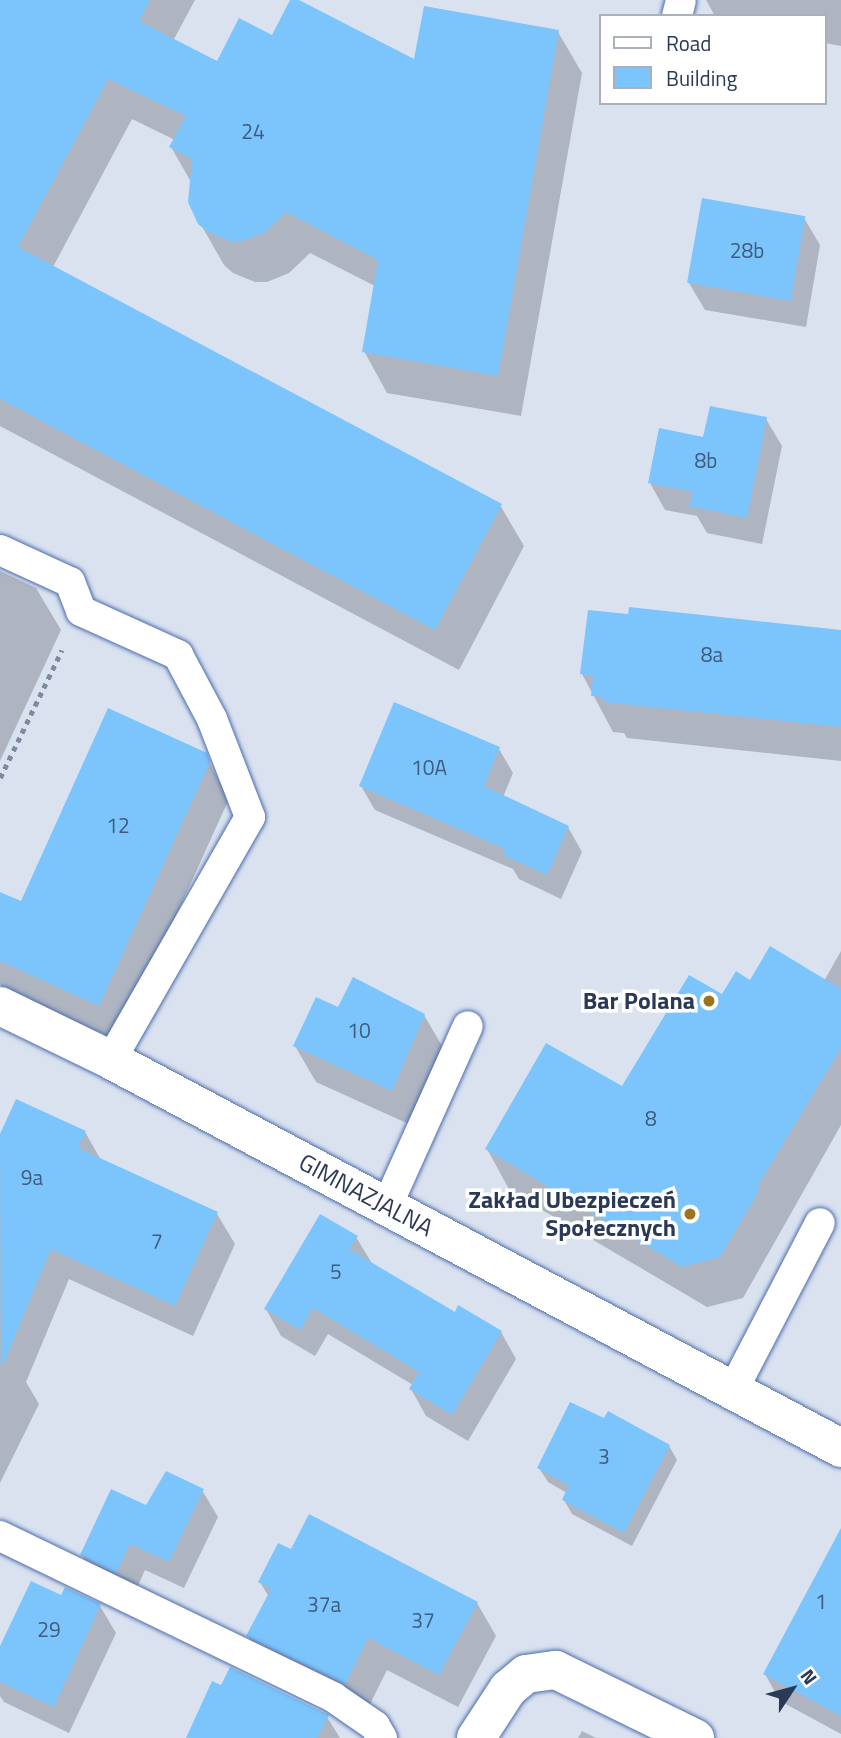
<!DOCTYPE html>
<meta charset="utf-8">
<style>
body{margin:0}
#map{position:relative;width:841px;height:1738px;overflow:hidden;background:#dae2f0;font-family:"Titillium Web",sans-serif}
div>[style]{position:absolute}
.shadow>*{inset:0;background:#0003}
.building>*{inset:0;background:#7bc5fc;transform-origin:0 0}
.path>*{height:4.5px;margin-top:-2.25px;transform-origin:0;background:repeating-linear-gradient(90deg,#7e8a9f 0 5px,transparent 0 10px)}
.roads{filter:drop-shadow(0 0 2px #4c6dad) drop-shadow(0 0 2px #4c6dad)}
.lane>*{height:30px;margin:-15px;padding:0 15px;transform-origin:15px;border-radius:15px;background:#fff}
.street>*{height:38px;margin:-19px;padding:0 19px;transform-origin:19px;border-radius:19px;background:#fff}
.dots>*{width:19px;height:19px;translate:-50% -50%;box-sizing:border-box;border:4px solid #fff;border-radius:50%}
span{translate:-50% -50%;white-space:nowrap;text-align:center;line-height:1.15;-webkit-text-stroke:7px #fff;paint-order:stroke}
.number-label{font-size:21px;color:#3e5c7f}
.number-label span{-webkit-text-stroke-width:0}
.poi-label{font-size:24px;color:#2a3955;font-weight:700}
.right{translate:-100% -50%;text-align:right}
.street-label{font-size:24px;color:#2a3955}
.legend{position:absolute;left:599px;top:14px;width:228px;height:91px;box-sizing:border-box;background:#fff;border:2px solid #aab0bb;margin:0;padding:9px 12px;list-style:none;font-size:21px;color:#2a3955}
.legend li{display:flex;align-items:center;gap:14px;height:35px}
.legend b{width:35px;border:2px solid #aab0bb}
.north{position:absolute;left:757px;top:1654px;width:70px;height:70px;-webkit-text-stroke:5px #fff;paint-order:stroke;rotate:54deg;font-size:19px;font-weight:700;line-height:28px;text-align:center;color:#2a3955}
.north::after{content:'';display:block;margin:auto;width:24px;height:32px;background:#2a3955;clip-path:polygon(50% 0,100% 100%,50% 72%,0 100%)}
</style>
<div id="map">
<div class="shadow">
<i style="clip-path:polygon(0 0,195px 0,173px 41px,218px 64px,273px 38px,292px 0,415px 61px,558px 32px,582px 73px,521px 416px,387px 393px,364px 351px,375px 286px,310px 253px,289px 273px,267px 282px,255px 282px,233px 273px,224px 265px,200px 223px,191px 182px,171px 147px,175px 140px,132px 119px,53px 267px,500px 505px,524px 546px,459px 670px,0 426px)"></i>
<i style="clip-path:polygon(706px 0,841px 0,841px 46px,825px 43px,825px 16px,715px 16px)"></i>
<i style="clip-path:polygon(804px 218px,820px 245px,806px 327px,705px 310px,689px 283px)"></i>
<i style="clip-path:polygon(766px 419px,782px 446px,762px 544px,707px 533px,697px 516px,665px 510px,650px 483px,705px 439px)"></i>
<i style="clip-path:polygon(0 571px,36px 588px,61px 630px,0 761px)"></i>
<i style="clip-path:polygon(841px 631px,841px 761px,627px 738px,624px 733px,613px 732px,582px 674px)"></i>
<i style="clip-path:polygon(499px 749px,513px 773px,503px 797px,568px 827px,582px 852px,561px 899px,519px 879px,513px 869px,375px 810px,361px 786px)"></i>
<i style="clip-path:polygon(205px 755px,229px 799px,119px 1041px,3px 989px,0 983px,0 913px,22px 903px)"></i>
<i style="clip-path:polygon(841px 951px,841px 1125px,743px 1298px,707px 1307px,510px 1191px,487px 1149px,622px 1089px,723px 997px,750px 982px,824px 981px)"></i>
<i style="clip-path:polygon(339px 1009px,424px 1015px,445px 1051px,413px 1126px,316px 1082px,295px 1046px)"></i>
<i style="clip-path:polygon(17px 1101px,85px 1132px,101px 1160px,217px 1214px,235px 1244px,193px 1336px,69px 1279px,26px 1382px,39px 1404px,0 1483px,0 1138px)"></i>
<i style="clip-path:polygon(356px 1237px,373px 1265px,455px 1314px,501px 1332px,516px 1359px,468px 1441px,426px 1416px,411px 1389px,413px 1385px,328px 1334px,315px 1356px,281px 1336px,266px 1309px)"></i>
<i style="clip-path:polygon(669px 1446px,677px 1460px,632px 1546px,572px 1514px,564px 1500px,567px 1493px,548px 1482px,539px 1468px)"></i>
<i style="clip-path:polygon(202px 1490px,218px 1517px,184px 1588px,145px 1570px,132px 1599px,97px 1582px,82px 1555px,146px 1508px)"></i>
<i style="clip-path:polygon(841px 1532px,841px 1734px,780px 1701px,765px 1674px)"></i>
<i style="clip-path:polygon(291px 1552px,477px 1603px,496px 1636px,458px 1707px,387px 1670px,364px 1716px,268px 1669px,248px 1636px,269px 1597px,260px 1582px)"></i>
<i style="clip-path:polygon(61px 1597px,100px 1606px,116px 1633px,69px 1733px,4px 1702px,0 1696px,0 1650px)"></i>
<i style="clip-path:polygon(327px 1717px,340px 1738px,188px 1738px)"></i>
<i style="clip-path:polygon(582px 1731px,596px 1738px,578px 1738px)"></i>
</div>
<div class="building">
<i style="clip-path:polygon(0 0,150px 0,139px 21px,217px 61px,239px 18px,272px 35px,290px 0,299px 0,414px 59px,424px 6px,559px 30px,498px 376px,362px 352px,378px 260px,286px 212px,265px 232px,243px 241px,230px 241px,208px 232px,198px 224px,188px 202px,192px 159px,169px 147px,186px 116px,108px 79px,18px 247px,502px 504px,435px 630px,0 399px)"></i>
<i style="left:702px;top:198px;width:105px;height:86px;rotate:10deg"></i>
<i style="clip-path:polygon(710px 406px,767px 417px,747px 518px,689px 506px,693px 492px,648px 483px,659px 428px,703px 437px)"></i>
<i style="clip-path:polygon(629px 607px,841px 630px,841px 727px,604px 702px,604px 697px,591px 696px,593px 676px,580px 674px,588px 610px,628px 614px)"></i>
<i style="clip-path:polygon(394px 702px,500px 747px,484px 786px,569px 826px,547px 875px,503px 855px,505px 849px,359px 786px)"></i>
<i style="clip-path:polygon(108px 708px,207px 753px,210px 762px,99px 1006px,0 961px,0 892px,21px 901px)"></i>
<i style="clip-path:polygon(770px 946px,841px 989px,841px 1048px,757px 1187px,760px 1189px,720px 1257px,682px 1267px,485px 1149px,546px 1043px,622px 1086px,689px 975px,722px 994px,736px 971px,750px 980px)"></i>
<i style="clip-path:polygon(353px 977px,425px 1014px,392px 1091px,293px 1046px,316px 997px,338px 1007px)"></i>
<i style="clip-path:polygon(16px 1099px,86px 1131px,78px 1148px,218px 1212px,175px 1306px,51px 1249px,1px 1370px,0 1134px)"></i>
<i style="clip-path:polygon(320px 1214px,358px 1236px,349px 1249px,455px 1312px,458px 1305px,502px 1331px,452px 1415px,409px 1389px,419px 1372px,313px 1308px,300px 1330px,264px 1309px)"></i>
<i style="clip-path:polygon(570px 1402px,604px 1418px,608px 1411px,670px 1445px,624px 1533px,562px 1500px,569px 1485px,537px 1468px)"></i>
<i style="clip-path:polygon(166px 1471px,204px 1489px,169px 1562px,130px 1544px,116px 1573px,80px 1555px,111px 1489px,146px 1505px)"></i>
<i style="clip-path:polygon(309px 1514px,478px 1602px,439px 1675px,368px 1638px,345px 1684px,246px 1636px,271px 1589px,258px 1582px,278px 1543px,291px 1549px)"></i>
<i style="clip-path:polygon(841px 1528px,841px 1716px,763px 1674px)"></i>
<i style="clip-path:polygon(31px 1581px,61px 1595px,65px 1587px,101px 1604px,54px 1707px,0 1682px,0 1646px)"></i>
<i style="clip-path:polygon(230px 1667px,329px 1715px,317px 1738px,186px 1738px,212px 1681px,221px 1685px)"></i>
</div>
<div class="path">
<i style="left:0;top:778px;width:142px;rotate:-64.2deg"></i>
</div>
<div class="roads">
<div class="lane">
<i style="left:677px;top:16px;width:16px;rotate:-76deg"></i>
<i style="left:0;top:550px;width:77px;rotate:24.6deg"></i>
<i style="left:70px;top:582px;width:31px;rotate:69deg"></i>
<i style="left:81px;top:611px;width:107px;rotate:24.4deg"></i>
<i style="left:178px;top:655px;width:72px;rotate:62deg"></i>
<i style="left:212px;top:719px;width:105px;rotate:68.8deg"></i>
<i style="left:250px;top:817px;width:280px;rotate:119.8deg"></i>
<i style="left:387px;top:1206px;width:197px;rotate:-65.8deg"></i>
<i style="left:733px;top:1390px;width:188px;rotate:-62.5deg"></i>
<i style="left:0;top:1536px;width:370px;rotate:25.8deg"></i>
<i style="left:333px;top:1697px;width:51px;rotate:34.6deg"></i>
<i style="left:375px;top:1726px;width:14px;rotate:60deg"></i>
</div>
<div class="street">
<i style="left:0;top:1006px;width:123px;rotate:25.9deg"></i>
<i style="left:111px;top:1060px;width:827px;rotate:27.99deg"></i>
<i style="left:476px;top:1738px;width:59px;rotate:-56.9deg"></i>
<i style="left:508px;top:1689px;width:23px;rotate:-40deg"></i>
<i style="left:526px;top:1674px;width:30px;rotate:-8deg"></i>
<i style="left:556px;top:1670px;width:155px;rotate:26.1deg"></i>
</div>
</div>
<div class="dots">
<i style="left:709px;top:1001px;background:#9a741f"></i>
<i style="left:690px;top:1214px;background:#9a741f"></i>
</div>
<div class="number-label">
<span style="left:253px;top:131px">24</span>
<span style="left:747px;top:250px">28b</span>
<span style="left:706px;top:460px">8b</span>
<span style="left:712px;top:654px">8a</span>
<span style="left:429px;top:767px">10A</span>
<span style="left:118px;top:825px">12</span>
<span style="left:359px;top:1030px">10</span>
<span style="left:651px;top:1118px">8</span>
<span style="left:32px;top:1177px">9a</span>
<span style="left:157px;top:1241px">7</span>
<span style="left:336px;top:1271px">5</span>
<span style="left:604px;top:1456px">3</span>
<span style="left:821px;top:1601px">1</span>
<span style="left:324px;top:1604px">37a</span>
<span style="left:423px;top:1620px">37</span>
<span style="left:49px;top:1629px">29</span>
</div>
<div class="poi-label">
<span class="right" style="left:695px;top:1001px">Bar Polana</span>
<span class="right" style="left:676px;top:1214px">Zakład Ubezpieczeń<br>Społecznych</span>
</div>
<div class="street-label">
<span style="left:366px;top:1195px;rotate:28deg">GIMNAZJALNA</span>
</div>
<ul class="legend">
<li><b style="height:9px;background:#fff"></b>Road</li>
<li><b style="height:19px;background:#7bc5fc"></b>Building</li>
</ul>
<div class="north">N</div>
</div>
